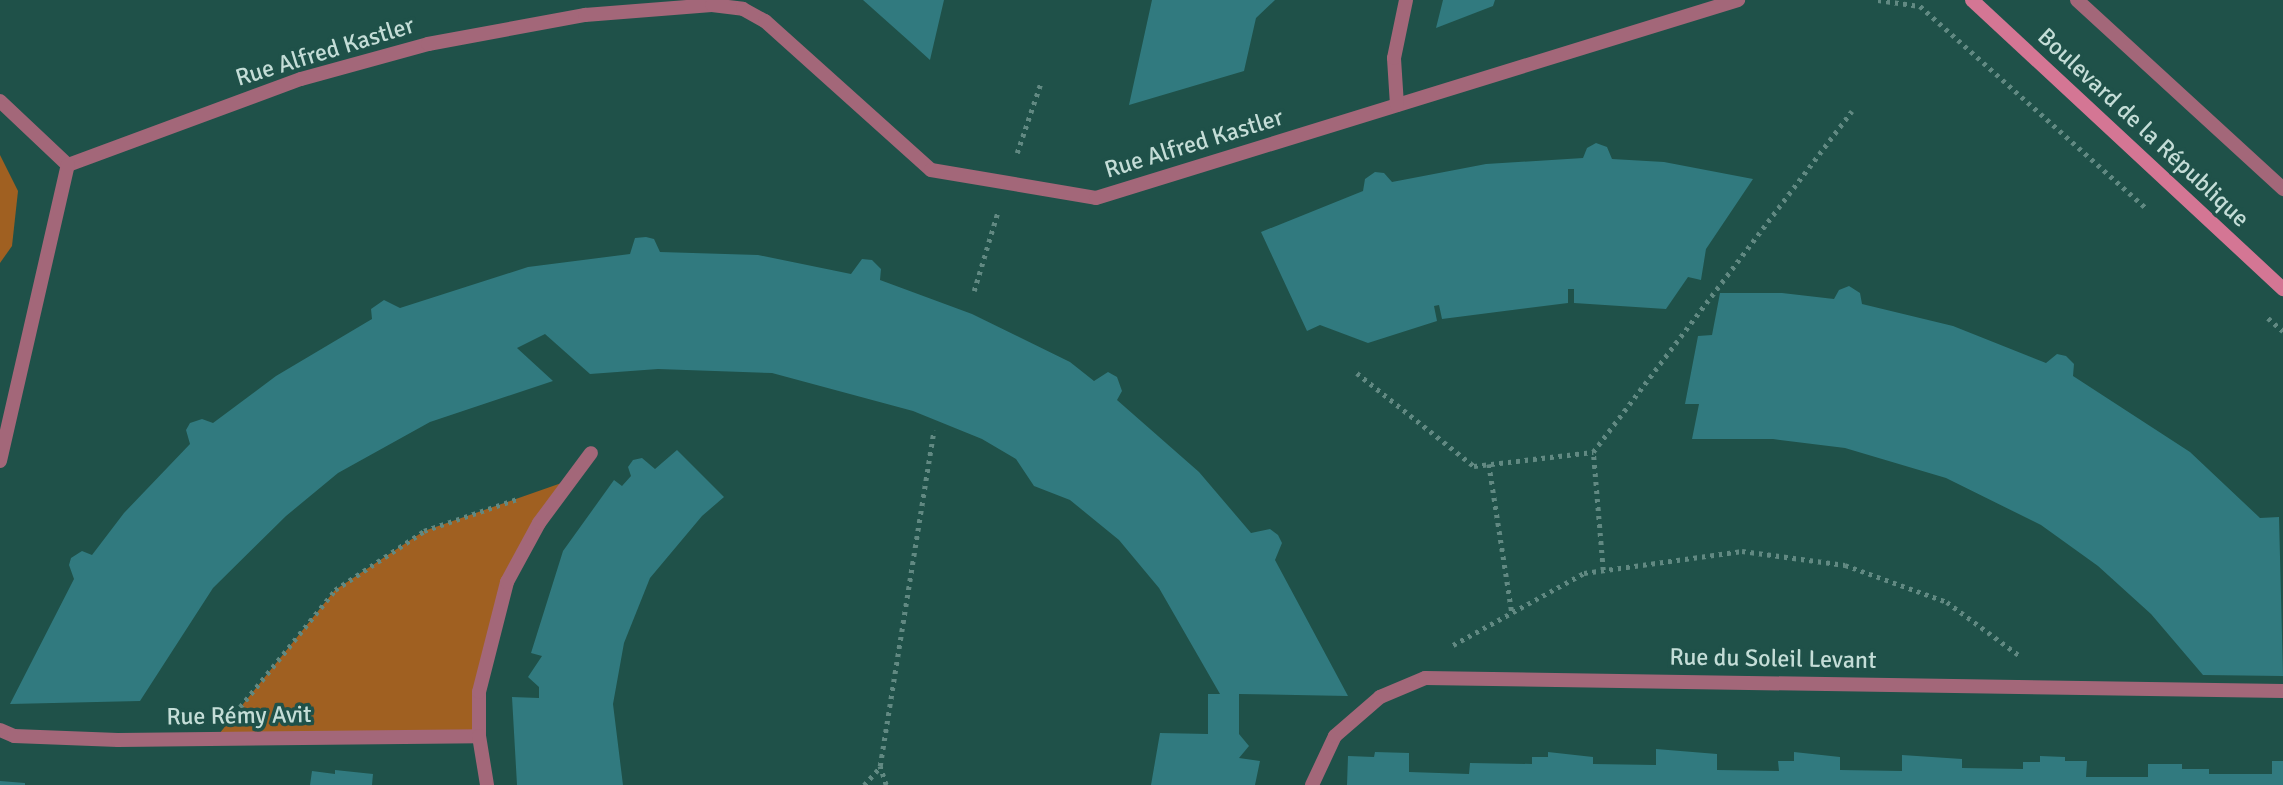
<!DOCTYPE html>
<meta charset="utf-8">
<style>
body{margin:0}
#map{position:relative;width:2283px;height:785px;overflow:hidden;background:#1f5149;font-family:Signika,sans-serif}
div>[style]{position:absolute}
.green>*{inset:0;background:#a06021}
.building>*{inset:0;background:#317a7f}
.path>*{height:4.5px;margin-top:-2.25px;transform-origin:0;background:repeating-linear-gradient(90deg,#618982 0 3.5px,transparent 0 8.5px)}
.lane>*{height:14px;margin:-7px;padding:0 7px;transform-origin:7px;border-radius:7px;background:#a36779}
.street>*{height:14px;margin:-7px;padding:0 7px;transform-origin:7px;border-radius:7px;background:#a36779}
.secondary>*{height:14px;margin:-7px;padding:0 7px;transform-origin:7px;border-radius:7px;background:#d47694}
span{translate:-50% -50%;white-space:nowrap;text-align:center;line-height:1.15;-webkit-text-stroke:7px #1f5149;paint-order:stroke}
.street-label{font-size:24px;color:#c4ddd7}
</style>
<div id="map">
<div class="green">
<i style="clip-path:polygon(0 155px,18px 191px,12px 246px,0 263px)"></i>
<i style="clip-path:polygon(570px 480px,539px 523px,492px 631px,479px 736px,215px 739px,335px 590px,424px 531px)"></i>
</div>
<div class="building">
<i style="clip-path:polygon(863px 0,944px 0,930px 60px,909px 41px)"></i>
<i style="clip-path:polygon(1152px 0,1275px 0,1256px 18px,1244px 71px,1129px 105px)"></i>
<i style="clip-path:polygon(1443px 0,1495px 0,1493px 6px,1436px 28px)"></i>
<i style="clip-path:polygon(1596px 143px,1607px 147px,1612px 159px,1664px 162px,1753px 179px,1706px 249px,1701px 280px,1688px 277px,1666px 309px,1574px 303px,1574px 289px,1568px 289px,1568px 303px,1442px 319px,1439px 305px,1434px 306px,1437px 321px,1368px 343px,1320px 325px,1307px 331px,1261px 232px,1363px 191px,1365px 179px,1375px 172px,1384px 173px,1392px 182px,1486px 164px,1583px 158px,1587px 148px)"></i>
<i style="clip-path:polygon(646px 237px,654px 239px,660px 252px,758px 255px,851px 274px,862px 259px,872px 260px,881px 269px,880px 280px,972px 314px,1070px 362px,1094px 381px,1108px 372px,1117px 377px,1122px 391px,1117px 400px,1199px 472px,1251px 533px,1270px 529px,1278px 535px,1282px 543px,1275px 560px,1348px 696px,1239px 694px,1239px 734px,1249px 746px,1239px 758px,1260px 761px,1255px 785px,1151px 785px,1160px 733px,1208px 734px,1208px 694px,1220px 694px,1159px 588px,1119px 540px,1070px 500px,1034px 486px,1016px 459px,982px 439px,913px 411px,772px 373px,658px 369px,590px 374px,545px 334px,517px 348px,553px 381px,430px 422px,338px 473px,286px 516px,213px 588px,140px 701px,10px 704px,74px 579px,69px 565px,71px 558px,82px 551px,92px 555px,124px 513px,190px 444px,186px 430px,190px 423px,202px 419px,213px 423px,276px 376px,372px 319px,371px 309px,384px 300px,400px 308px,528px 267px,630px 254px,635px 238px)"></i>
<i style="clip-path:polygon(1849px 286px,1860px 293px,1862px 304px,1953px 326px,2046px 363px,2057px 354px,2066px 356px,2074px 364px,2073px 376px,2190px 452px,2260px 518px,2279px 517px,2283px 676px,2203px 675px,2151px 614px,2098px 566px,2041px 525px,1946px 478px,1845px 448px,1773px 439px,1692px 439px,1699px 404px,1685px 404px,1698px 336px,1712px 335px,1720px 293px,1782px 293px,1834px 299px,1839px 290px)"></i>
<i style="clip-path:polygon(677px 450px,724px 497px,702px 516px,650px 578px,624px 643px,613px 704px,623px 785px,517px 785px,512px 697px,539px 698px,539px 687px,528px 677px,542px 656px,531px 653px,563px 551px,614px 480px,622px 486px,631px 476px,628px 467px,633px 460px,642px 458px,655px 469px)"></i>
<i style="clip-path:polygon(1656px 749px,1717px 754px,1717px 770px,1779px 771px,1778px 761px,1794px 761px,1794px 752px,1840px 757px,1840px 770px,1902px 771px,1902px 755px,1962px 759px,1962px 768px,2023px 769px,2023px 762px,2040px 762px,2040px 756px,2065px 757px,2065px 761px,2087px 761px,2086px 777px,2148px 777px,2148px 764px,2182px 764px,2182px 769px,2209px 769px,2209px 774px,2272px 774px,2272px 761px,2283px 761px,2283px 785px,1347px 785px,1348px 756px,1374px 757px,1375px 752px,1409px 753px,1409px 772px,1469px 774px,1470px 763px,1532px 764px,1532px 757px,1548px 757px,1548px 752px,1593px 757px,1593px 764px,1656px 765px)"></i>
<i style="clip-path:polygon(335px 770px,373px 774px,372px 785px,310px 785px,312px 771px,335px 774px)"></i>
<i style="clip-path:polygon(0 781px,25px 783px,25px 785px,0 785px)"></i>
</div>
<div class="path">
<i style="left:1878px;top:0;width:42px;rotate:8.1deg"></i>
<i style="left:1920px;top:6px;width:305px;rotate:41.8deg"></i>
<i style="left:1017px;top:153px;width:72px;rotate:-71.3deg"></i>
<i style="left:974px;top:291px;width:84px;rotate:-73.3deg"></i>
<i style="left:2268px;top:318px;width:20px;rotate:41deg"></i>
<i style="left:1357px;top:373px;width:149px;rotate:38.5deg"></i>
<i style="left:1474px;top:466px;width:120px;rotate:-6.7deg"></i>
<i style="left:1489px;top:464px;width:151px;rotate:81.2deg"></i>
<i style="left:1603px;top:570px;width:118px;rotate:-94.8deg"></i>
<i style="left:1593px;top:452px;width:428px;rotate:-52.8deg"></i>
<i style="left:1453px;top:645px;width:149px;rotate:-28.8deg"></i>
<i style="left:1584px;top:573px;width:160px;rotate:-7.9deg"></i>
<i style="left:1742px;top:551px;width:104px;rotate:7.7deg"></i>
<i style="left:1845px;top:565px;width:109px;rotate:19.9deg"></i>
<i style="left:1947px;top:602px;width:91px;rotate:36.5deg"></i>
<i style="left:240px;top:707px;width:151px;rotate:-50.9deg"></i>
<i style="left:335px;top:590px;width:107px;rotate:-33.5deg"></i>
<i style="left:424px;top:531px;width:98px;rotate:-19deg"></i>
<i style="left:864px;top:785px;width:24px;rotate:-48deg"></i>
<i style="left:886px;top:785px;width:20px;rotate:-108deg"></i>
<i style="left:880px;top:766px;width:340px;rotate:-80.9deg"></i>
</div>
<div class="lane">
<i style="left:2077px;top:0;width:280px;rotate:42.5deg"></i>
</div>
<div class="street">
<i style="left:0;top:101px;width:93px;rotate:43.3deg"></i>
<i style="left:68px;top:165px;width:248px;rotate:-20.3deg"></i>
<i style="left:301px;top:79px;width:132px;rotate:-15.4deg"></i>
<i style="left:428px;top:44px;width:160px;rotate:-10.5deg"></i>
<i style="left:585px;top:15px;width:127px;rotate:-4.5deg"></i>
<i style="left:712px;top:5px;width:31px;rotate:7deg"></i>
<i style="left:743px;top:9px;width:25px;rotate:29deg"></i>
<i style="left:765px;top:21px;width:223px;rotate:41.9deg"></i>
<i style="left:931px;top:170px;width:167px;rotate:9.6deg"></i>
<i style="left:1096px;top:198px;width:672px;rotate:-17.14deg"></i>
<i style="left:1397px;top:105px;width:47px;rotate:-93.7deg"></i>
<i style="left:1394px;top:58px;width:59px;rotate:-78.3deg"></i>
<i style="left:0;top:461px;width:304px;rotate:-77.1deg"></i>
<i style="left:0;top:730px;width:15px;rotate:23deg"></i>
<i style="left:14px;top:736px;width:104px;rotate:2.2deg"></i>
<i style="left:118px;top:740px;width:361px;rotate:-0.6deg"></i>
<i style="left:479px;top:736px;width:44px;rotate:-90deg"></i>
<i style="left:479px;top:692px;width:114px;rotate:-75.7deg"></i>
<i style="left:507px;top:582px;width:67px;rotate:-61.5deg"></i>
<i style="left:539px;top:523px;width:87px;rotate:-53.4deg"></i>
<i style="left:479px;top:736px;width:50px;rotate:80.7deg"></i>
<i style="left:1312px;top:785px;width:54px;rotate:-64.9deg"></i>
<i style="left:1335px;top:736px;width:60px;rotate:-40.9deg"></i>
<i style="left:1380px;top:697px;width:49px;rotate:-22.9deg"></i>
<i style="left:1425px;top:678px;width:858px;rotate:0.87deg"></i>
</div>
<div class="secondary">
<i style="left:1972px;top:0;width:425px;rotate:42.9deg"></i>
</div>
<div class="street-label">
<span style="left:325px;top:52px;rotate:-17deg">Rue Alfred Kastler</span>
<span style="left:2143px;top:128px;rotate:43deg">Boulevard de la République</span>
<span style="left:1194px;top:144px;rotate:-17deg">Rue Alfred Kastler</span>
<span style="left:1773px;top:659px;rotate:1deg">Rue du Soleil Levant</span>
<span style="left:239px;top:716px;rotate:-1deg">Rue Rémy Avit</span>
</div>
</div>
